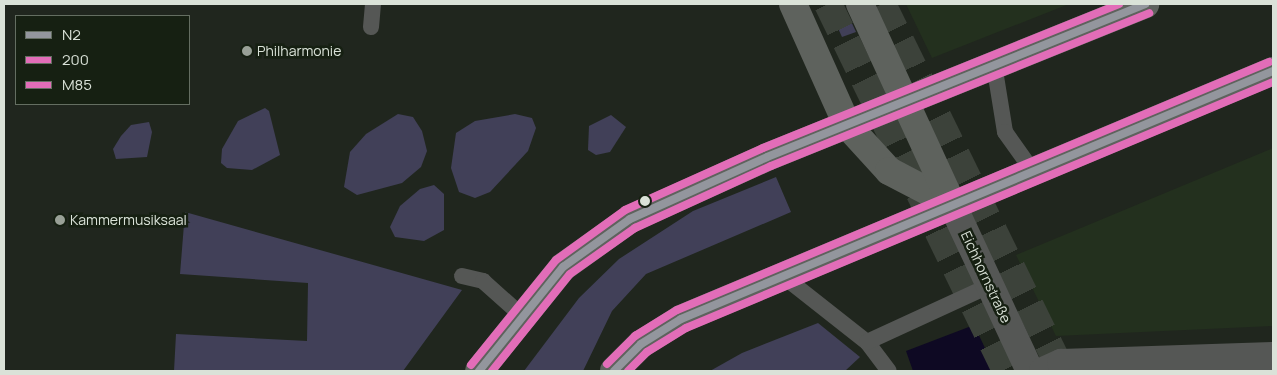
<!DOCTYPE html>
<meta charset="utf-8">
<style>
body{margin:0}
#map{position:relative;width:1277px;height:375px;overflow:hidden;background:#20261e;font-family:Manrope,sans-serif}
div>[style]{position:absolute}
.built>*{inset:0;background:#23301e}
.green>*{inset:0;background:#414058}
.water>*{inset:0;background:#0e0923}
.highway-tunnel>*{height:28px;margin-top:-14px;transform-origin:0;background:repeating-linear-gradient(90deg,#3c423a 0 28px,transparent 0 42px)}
.lane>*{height:16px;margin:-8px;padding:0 8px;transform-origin:8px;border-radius:8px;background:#555755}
.street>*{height:28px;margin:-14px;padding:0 14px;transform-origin:14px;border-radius:14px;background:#555755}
.primary>*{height:28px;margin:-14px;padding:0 14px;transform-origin:14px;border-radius:14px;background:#5e625d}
.bus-1>*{height:8px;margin:-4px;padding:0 4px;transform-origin:4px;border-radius:4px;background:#93969d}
.bus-2>*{height:8px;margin:-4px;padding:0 4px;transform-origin:4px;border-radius:4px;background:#e26db8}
.bus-3>*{height:8px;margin:-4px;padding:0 4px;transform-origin:4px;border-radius:4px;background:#e26db8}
.dots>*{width:14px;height:14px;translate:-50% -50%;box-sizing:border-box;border:2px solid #162012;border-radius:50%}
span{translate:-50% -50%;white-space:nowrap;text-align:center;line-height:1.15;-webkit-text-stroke:5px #162012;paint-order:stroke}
.poi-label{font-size:14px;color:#dae2d8}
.left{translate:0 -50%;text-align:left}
.street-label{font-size:14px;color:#dae2d8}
.frame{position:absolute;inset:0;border:5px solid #dae2d8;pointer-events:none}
.legend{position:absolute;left:15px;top:15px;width:175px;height:90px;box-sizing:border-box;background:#162012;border:1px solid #646e61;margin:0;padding:6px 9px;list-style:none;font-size:15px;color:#dae2d8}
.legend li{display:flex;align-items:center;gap:10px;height:25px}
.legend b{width:25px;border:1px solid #646e61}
</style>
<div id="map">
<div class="built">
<i style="clip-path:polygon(906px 4px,1069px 4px,932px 58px)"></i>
<i style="clip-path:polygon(1273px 148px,1273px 326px,1056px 336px,1016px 255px)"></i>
</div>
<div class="green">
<i style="clip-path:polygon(827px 4px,843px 4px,856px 32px,842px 37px)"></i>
<i style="clip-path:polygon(265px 108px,269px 111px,280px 155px,252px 170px,227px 168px,221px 163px,222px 149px,238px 121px)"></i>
<i style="clip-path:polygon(398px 114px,413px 117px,422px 131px,427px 151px,421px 167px,402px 183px,357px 195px,344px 187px,350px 152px,366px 134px)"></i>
<i style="clip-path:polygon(515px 114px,532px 118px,536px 128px,528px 151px,490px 192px,475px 198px,459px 192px,451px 168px,456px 133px,475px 121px)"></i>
<i style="clip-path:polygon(611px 115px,626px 127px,610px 152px,596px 155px,588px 150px,589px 126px)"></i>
<i style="clip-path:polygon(149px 122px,152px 132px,147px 157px,116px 159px,113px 149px,121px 136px,131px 125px)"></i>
<i style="clip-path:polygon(776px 177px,791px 212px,646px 274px,612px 311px,583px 371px,524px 371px,579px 298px,619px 259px,693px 211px)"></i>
<i style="clip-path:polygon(434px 185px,444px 194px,444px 230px,424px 241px,395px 237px,390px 227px,400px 206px,420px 189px)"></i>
<i style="clip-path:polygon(185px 212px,462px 290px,403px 371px,174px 371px,176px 334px,307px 341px,308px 283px,180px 274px)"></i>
<i style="clip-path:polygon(818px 323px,860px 357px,845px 371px,710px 371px,742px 353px)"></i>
</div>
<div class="water">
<i style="clip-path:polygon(974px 325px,996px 371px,913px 371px,906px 351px)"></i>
</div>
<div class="highway-tunnel">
<i style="left:828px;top:4px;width:408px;rotate:64.1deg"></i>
<i style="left:882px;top:4px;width:409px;rotate:63.9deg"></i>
</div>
<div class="lane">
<i style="left:371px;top:27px;width:23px;rotate:-85deg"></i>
<i style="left:994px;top:64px;width:69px;rotate:80.8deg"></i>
<i style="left:1005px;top:132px;width:47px;rotate:54.6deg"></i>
<i style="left:462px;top:276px;width:22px;rotate:13deg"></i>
<i style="left:483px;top:281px;width:51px;rotate:41.8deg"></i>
<i style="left:783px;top:276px;width:107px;rotate:38.2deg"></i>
<i style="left:867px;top:342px;width:36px;rotate:53deg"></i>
<i style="left:867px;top:342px;width:134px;rotate:-24.7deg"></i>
</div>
<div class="street">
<i style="left:952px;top:204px;width:184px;rotate:65deg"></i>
<i style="left:1043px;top:371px;width:20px;rotate:-24deg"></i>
<i style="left:1061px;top:363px;width:212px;rotate:-1.9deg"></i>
</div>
<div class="primary">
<i style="left:793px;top:4px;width:133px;rotate:65.9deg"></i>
<i style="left:847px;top:125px;width:62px;rotate:47.6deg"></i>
<i style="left:889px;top:171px;width:71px;rotate:27.6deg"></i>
<i style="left:860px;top:4px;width:220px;rotate:65.3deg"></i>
<i style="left:479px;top:371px;width:134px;rotate:-51.1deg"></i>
<i style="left:563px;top:267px;width:82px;rotate:-35.6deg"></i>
<i style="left:630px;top:219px;width:150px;rotate:-24.3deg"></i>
<i style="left:767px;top:157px;width:408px;rotate:-22deg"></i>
<i style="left:614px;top:371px;width:38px;rotate:-45deg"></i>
<i style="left:641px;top:344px;width:47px;rotate:-32deg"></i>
<i style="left:681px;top:319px;width:642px;rotate:-22.73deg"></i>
</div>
<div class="bus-1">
<i style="left:479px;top:371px;width:134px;rotate:-51.1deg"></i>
<i style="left:563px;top:267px;width:82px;rotate:-35.6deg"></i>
<i style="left:630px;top:219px;width:150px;rotate:-24.3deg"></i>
<i style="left:767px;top:157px;width:408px;rotate:-22deg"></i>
<i style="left:614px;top:371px;width:38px;rotate:-45deg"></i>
<i style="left:641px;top:344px;width:47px;rotate:-32deg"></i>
<i style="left:681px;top:319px;width:642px;rotate:-22.73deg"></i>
</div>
<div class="bus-2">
<i style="left:492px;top:371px;width:124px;rotate:-51.2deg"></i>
<i style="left:570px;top:274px;width:80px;rotate:-35.3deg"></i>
<i style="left:635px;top:228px;width:149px;rotate:-24.5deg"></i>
<i style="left:771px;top:166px;width:408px;rotate:-22deg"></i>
<i style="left:628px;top:371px;width:27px;rotate:-45deg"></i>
<i style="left:647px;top:352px;width:46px;rotate:-31.6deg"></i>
<i style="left:686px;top:328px;width:636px;rotate:-22.74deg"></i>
</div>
<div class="bus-3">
<i style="left:607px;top:364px;width:40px;rotate:-45deg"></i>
<i style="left:635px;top:336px;width:49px;rotate:-31.8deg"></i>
<i style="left:677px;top:310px;width:642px;rotate:-22.73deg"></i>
<i style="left:471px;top:365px;width:135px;rotate:-51deg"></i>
<i style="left:556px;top:260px;width:85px;rotate:-35.9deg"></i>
<i style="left:625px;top:210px;width:151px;rotate:-24.2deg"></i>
<i style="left:763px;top:148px;width:384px;rotate:-22deg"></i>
</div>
<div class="dots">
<i style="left:247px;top:51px;background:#99a097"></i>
<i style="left:645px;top:201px;background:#dae2d8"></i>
<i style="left:60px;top:220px;background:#99a097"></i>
</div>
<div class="poi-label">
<span class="left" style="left:257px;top:51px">Philharmonie</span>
<span class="left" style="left:70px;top:220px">Kammermusiksaal</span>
</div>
<div class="street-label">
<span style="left:986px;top:277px;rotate:65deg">Eichhornstraße</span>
</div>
<div class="frame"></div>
<ul class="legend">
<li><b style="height:6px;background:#93969d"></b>N2</li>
<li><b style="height:6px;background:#e26db8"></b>200</li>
<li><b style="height:6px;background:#e26db8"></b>M85</li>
</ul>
</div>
